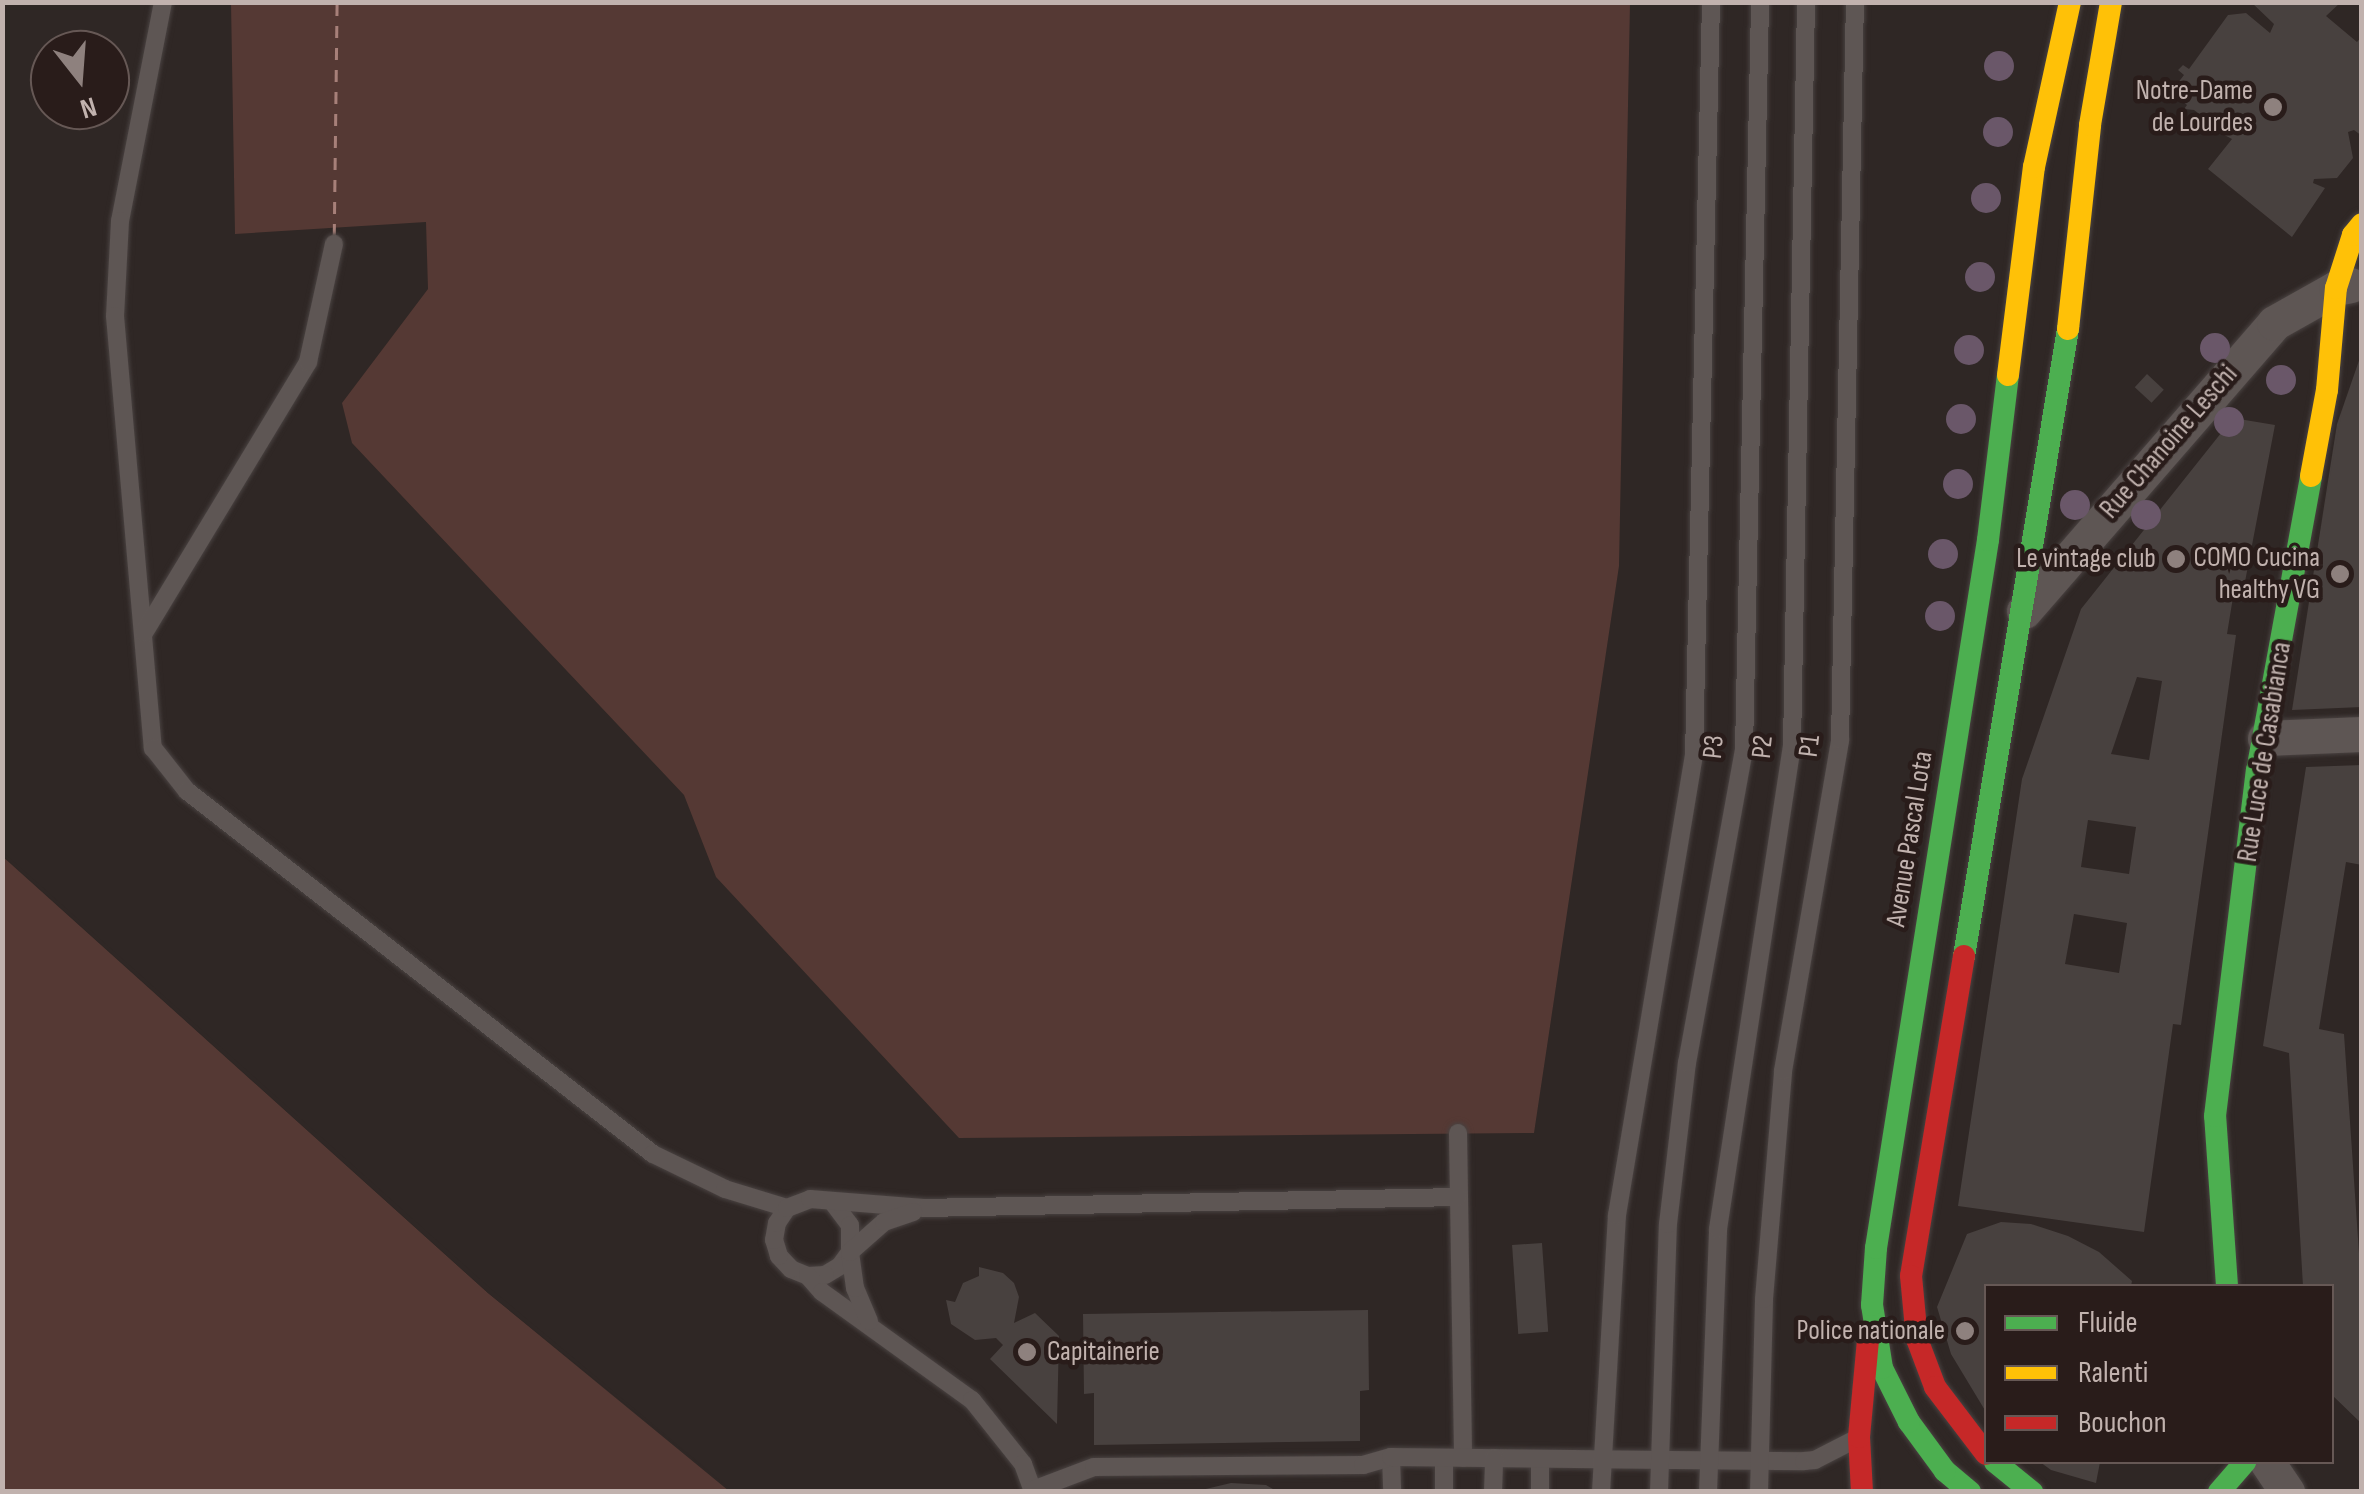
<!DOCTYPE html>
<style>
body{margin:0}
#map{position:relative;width:2364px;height:1494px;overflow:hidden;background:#2f2725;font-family:"Sofia Sans Condensed",sans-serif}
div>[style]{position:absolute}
.water>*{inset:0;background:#553934}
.pier>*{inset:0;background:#2f2725}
.ferry>*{height:2.5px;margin-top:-1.25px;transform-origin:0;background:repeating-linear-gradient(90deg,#a78079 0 12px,transparent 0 22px)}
.building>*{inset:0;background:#48413f;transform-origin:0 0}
.roads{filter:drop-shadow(0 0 2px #494241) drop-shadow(0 0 2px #494241)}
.lane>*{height:18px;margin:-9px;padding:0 9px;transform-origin:9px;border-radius:9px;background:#5e5654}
.street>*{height:35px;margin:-17.5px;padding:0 17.5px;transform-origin:17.5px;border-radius:17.5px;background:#5e5654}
.fast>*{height:22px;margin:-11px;padding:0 11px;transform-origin:11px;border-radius:11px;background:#4caf50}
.slow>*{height:22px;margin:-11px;padding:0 11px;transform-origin:11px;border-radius:11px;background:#ffc107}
.jam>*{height:22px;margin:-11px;padding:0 11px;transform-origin:11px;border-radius:11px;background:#c62828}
.trees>*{width:30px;height:30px;margin:-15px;border-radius:50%;background:#6a5769}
.dots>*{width:28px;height:28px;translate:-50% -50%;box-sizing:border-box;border:5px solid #291c1a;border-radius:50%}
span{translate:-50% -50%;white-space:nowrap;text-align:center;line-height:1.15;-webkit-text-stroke:9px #291c1a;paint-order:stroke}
.poi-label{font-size:28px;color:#c1b2ae}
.right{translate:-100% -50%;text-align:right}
.left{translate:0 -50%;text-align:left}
.street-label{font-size:28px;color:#c1b2ae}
.frame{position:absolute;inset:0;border:5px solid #c1b2ae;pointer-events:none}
.legend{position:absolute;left:1984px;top:1284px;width:350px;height:180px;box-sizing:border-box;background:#291c1a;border:2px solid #665855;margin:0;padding:12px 18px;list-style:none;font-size:30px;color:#c1b2ae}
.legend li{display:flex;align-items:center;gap:20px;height:50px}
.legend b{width:50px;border:2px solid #665855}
.north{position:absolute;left:30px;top:30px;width:100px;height:100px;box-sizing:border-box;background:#291c1a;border:2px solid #665855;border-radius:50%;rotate:163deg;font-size:28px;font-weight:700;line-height:40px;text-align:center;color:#c1b2ae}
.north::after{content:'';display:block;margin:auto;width:35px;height:45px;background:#8e817e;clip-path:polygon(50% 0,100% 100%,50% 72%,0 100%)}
</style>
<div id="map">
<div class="water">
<i style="clip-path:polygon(231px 3px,1630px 3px,1619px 566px,1534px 1133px,959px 1138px,716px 877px,684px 795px,352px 443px,342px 403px,428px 289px,426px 222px,235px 234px)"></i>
<i style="clip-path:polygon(2px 856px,488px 1293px,729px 1491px,3px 1491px)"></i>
</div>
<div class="pier">
<i style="clip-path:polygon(2px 851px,491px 1289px,734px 1492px,488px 1293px,3px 856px)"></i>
</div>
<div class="ferry">
<i style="left:334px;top:236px;width:234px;rotate:-89.3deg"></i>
</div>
<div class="building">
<i style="clip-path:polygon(2251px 2px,2341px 2px,2326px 16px,2357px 42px,2362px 36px,2362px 136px,2354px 130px,2348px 132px,2353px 158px,2337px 178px,2314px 179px,2313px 183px,2325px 188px,2292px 237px,2208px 169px,2232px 139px,2207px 126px,2210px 122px,2194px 110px,2184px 109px,2187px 105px,2177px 97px,2167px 102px,2159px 94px,2164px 86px,2174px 88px,2184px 75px,2178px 70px,2183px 65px,2189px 69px,2228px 15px,2246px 13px,2270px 33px,2274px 24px)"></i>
<i style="clip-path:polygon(2362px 352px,2362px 707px,2292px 710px,2337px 424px)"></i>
<i style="left:2147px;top:374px;width:23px;height:18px;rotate:43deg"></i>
<i style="clip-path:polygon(evenodd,2233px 418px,2275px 425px,2244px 587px,2235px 585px,2227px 634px,2236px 635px,2181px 1025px,2173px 1024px,2144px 1232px,1958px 1206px,2022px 779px,2081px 609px,2233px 418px,2137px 677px,2162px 681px,2149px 760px,2111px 754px,2137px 677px,2233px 418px,2088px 820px,2136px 827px,2129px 874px,2081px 867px,2088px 820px,2233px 418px,2074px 914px,2127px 923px,2119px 973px,2065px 964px,2074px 914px)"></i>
<i style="clip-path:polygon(2362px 765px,2362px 865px,2346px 862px,2319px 1029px,2344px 1034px,2362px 1297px,2362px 1424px,2332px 1395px,2332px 1286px,2303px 1286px,2289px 1053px,2263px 1046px,2306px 767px)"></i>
<i style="clip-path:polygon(2001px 1222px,2031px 1224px,2068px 1236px,2099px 1252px,2132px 1281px,2131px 1286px,1986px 1286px,1986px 1412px,1951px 1354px,1937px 1307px,1967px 1234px)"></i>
<i style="left:1542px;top:1243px;width:89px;height:30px;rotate:86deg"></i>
<i style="clip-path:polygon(979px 1267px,1003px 1273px,1014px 1283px,1019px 1297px,1014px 1323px,1035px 1313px,1059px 1336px,1057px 1424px,990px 1359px,1003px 1345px,996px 1338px,975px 1340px,951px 1324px,946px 1300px,955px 1302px,963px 1283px,979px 1276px)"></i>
<i style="clip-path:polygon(1368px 1310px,1369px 1390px,1360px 1391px,1360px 1441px,1094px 1445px,1094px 1393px,1084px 1394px,1083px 1314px)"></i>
<i style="clip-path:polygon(2040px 1462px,2100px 1462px,2096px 1483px,2051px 1470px)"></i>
<i style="clip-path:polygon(1231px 1483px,1266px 1485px,1278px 1492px,1193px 1492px)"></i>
</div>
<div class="roads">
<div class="lane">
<i style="left:163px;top:2px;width:223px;rotate:101.1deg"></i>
<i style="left:120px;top:221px;width:95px;rotate:93deg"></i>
<i style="left:115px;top:316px;width:434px;rotate:85deg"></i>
<i style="left:153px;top:748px;width:55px;rotate:51.7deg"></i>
<i style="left:187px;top:791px;width:591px;rotate:37.92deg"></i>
<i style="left:653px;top:1154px;width:80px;rotate:25.9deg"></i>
<i style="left:725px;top:1189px;width:65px;rotate:17deg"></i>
<i style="left:144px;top:633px;width:317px;rotate:-58.8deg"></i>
<i style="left:308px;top:362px;width:121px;rotate:-77.6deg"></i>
<i style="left:1458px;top:1133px;width:325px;rotate:89.1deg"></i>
<i style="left:834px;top:1204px;width:26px;rotate:53deg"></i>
<i style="left:850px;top:1225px;width:27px;rotate:90deg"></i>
<i style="left:850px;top:1252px;width:17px;rotate:126deg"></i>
<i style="left:840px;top:1266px;width:17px;rotate:149deg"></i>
<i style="left:825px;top:1275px;width:17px;rotate:177deg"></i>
<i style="left:808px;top:1276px;width:18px;rotate:-158deg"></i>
<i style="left:791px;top:1269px;width:18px;rotate:-133deg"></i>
<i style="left:779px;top:1256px;width:17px;rotate:-107deg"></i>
<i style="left:774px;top:1240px;width:17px;rotate:-80deg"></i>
<i style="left:777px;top:1223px;width:18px;rotate:-56deg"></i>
<i style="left:787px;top:1208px;width:25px;rotate:-21deg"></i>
<i style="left:810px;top:1199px;width:114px;rotate:4.5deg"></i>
<i style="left:924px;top:1208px;width:534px;rotate:-1.18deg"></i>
<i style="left:808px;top:1276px;width:21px;rotate:49deg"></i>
<i style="left:822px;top:1292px;width:185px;rotate:35.8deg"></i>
<i style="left:972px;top:1400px;width:82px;rotate:51.4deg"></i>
<i style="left:1023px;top:1464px;width:30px;rotate:70deg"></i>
<i style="left:869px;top:1321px;width:36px;rotate:-113deg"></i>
<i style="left:855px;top:1288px;width:36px;rotate:-98deg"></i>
<i style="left:850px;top:1252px;width:45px;rotate:-41.4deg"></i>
<i style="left:884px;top:1222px;width:31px;rotate:-19deg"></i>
<i style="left:1391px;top:1457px;width:35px;rotate:88deg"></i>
<i style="left:1444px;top:1458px;width:34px;rotate:90deg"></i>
<i style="left:1540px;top:1459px;width:33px;rotate:90deg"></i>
<i style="left:1033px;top:1490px;width:65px;rotate:-20.7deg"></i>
<i style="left:1094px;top:1467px;width:269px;rotate:-0.4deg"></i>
<i style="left:1363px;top:1465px;width:29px;rotate:-16deg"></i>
<i style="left:1391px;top:1457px;width:413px;rotate:0.6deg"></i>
<i style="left:1804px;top:1461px;width:11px;rotate:-5deg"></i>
<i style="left:1815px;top:1460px;width:44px;rotate:-27.1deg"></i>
<i style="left:1493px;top:1492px;width:34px;rotate:-88deg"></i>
<i style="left:1601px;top:1492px;width:277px;rotate:-86.7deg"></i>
<i style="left:1617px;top:1215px;width:465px;rotate:-80.5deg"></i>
<i style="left:1694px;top:756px;width:754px;rotate:-88.71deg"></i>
<i style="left:1659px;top:1492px;width:268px;rotate:-88.1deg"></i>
<i style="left:1668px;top:1224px;width:162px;rotate:-83.3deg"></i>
<i style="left:1687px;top:1063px;width:318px;rotate:-79.7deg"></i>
<i style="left:1744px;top:750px;width:748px;rotate:-88.77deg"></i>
<i style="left:1708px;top:1492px;width:263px;rotate:-87.8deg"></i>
<i style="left:1718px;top:1229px;width:490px;rotate:-81.3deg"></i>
<i style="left:1792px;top:745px;width:743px;rotate:-88.92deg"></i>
<i style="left:1759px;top:1492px;width:193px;rotate:-88.5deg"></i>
<i style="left:1764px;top:1299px;width:229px;rotate:-85.2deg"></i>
<i style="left:1783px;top:1071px;width:336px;rotate:-80.2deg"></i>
<i style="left:1840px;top:740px;width:738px;rotate:-88.84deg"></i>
</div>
<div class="street">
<i style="left:2024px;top:611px;width:381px;rotate:-49deg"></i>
<i style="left:2274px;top:323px;width:71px;rotate:-29.4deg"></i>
<i style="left:2336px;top:288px;width:15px;rotate:-11deg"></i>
<i style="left:2265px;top:738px;width:97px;rotate:-2.4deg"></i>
<i style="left:2267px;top:1462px;width:36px;rotate:56deg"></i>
</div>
<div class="fast">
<i style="left:1964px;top:956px;width:636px;rotate:-80.58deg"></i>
<i style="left:2227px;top:1286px;width:170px;rotate:-94deg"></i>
<i style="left:2215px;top:1116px;width:348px;rotate:-83.1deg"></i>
<i style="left:2257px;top:771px;width:300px;rotate:-79.6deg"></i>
<i style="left:1995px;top:1462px;width:48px;rotate:39deg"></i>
<i style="left:1970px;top:1492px;width:33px;rotate:-140deg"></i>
<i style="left:1945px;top:1471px;width:61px;rotate:-126.3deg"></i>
<i style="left:1909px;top:1422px;width:60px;rotate:-116.6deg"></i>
<i style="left:1882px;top:1368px;width:64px;rotate:-99deg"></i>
<i style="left:1872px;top:1305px;width:57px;rotate:-86deg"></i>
<i style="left:1876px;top:1248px;width:717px;rotate:-81.01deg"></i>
<i style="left:1988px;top:540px;width:166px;rotate:-83.1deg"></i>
<i style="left:2219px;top:1492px;width:40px;rotate:-49deg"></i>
</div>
<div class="slow">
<i style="left:2068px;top:329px;width:205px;rotate:-83.8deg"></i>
<i style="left:2090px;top:125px;width:125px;rotate:-80.3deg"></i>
<i style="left:2008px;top:375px;width:210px;rotate:-82.9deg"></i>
<i style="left:2034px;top:167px;width:169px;rotate:-77.7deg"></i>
<i style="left:2311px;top:476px;width:87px;rotate:-79.5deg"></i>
<i style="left:2327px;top:390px;width:102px;rotate:-85deg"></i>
<i style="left:2336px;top:288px;width:56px;rotate:-72.2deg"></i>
<i style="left:2353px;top:235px;width:14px;rotate:-51deg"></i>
</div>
<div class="jam">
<i style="left:1964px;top:956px;width:324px;rotate:99.4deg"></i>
<i style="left:1911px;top:1276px;width:63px;rotate:84.6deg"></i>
<i style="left:1917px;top:1339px;width:51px;rotate:69.4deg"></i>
<i style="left:1935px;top:1387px;width:84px;rotate:52.7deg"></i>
<i style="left:1862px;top:1492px;width:55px;rotate:-93.1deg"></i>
<i style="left:1859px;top:1437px;width:97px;rotate:-84.7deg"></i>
</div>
</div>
<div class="trees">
<i style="left:1999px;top:66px"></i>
<i style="left:1998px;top:132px"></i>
<i style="left:1986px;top:198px"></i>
<i style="left:1980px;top:277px"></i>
<i style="left:2215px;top:348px"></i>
<i style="left:1969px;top:350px"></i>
<i style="left:2281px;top:380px"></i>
<i style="left:1961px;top:419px"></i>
<i style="left:2229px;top:422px"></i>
<i style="left:1958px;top:484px"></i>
<i style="left:2075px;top:505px"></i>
<i style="left:2146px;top:515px"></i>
<i style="left:1943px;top:554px"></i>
<i style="left:1940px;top:616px"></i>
</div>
<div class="dots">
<i style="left:2273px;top:107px;background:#8e817e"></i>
<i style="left:2176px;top:559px;background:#8e817e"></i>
<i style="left:2340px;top:574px;background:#8e817e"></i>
<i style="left:1965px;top:1331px;background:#8e817e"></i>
<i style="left:1027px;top:1352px;background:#8e817e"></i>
</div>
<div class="poi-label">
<span class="right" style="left:2253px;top:107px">Notre-Dame<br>de Lourdes</span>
<span class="right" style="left:2320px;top:574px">COMO Cucina<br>healthy VG</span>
<span class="right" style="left:2156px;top:559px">Le vintage club</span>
<span class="right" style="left:1945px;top:1331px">Police nationale</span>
<span class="left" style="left:1047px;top:1352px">Capitainerie</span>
</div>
<div class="street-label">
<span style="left:2169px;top:442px;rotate:-49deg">Rue Chanoine Leschi</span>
<span style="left:1810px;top:746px;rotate:-83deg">P1</span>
<span style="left:1714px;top:747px;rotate:-84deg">P3</span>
<span style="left:1763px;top:747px;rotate:-84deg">P2</span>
<span style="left:2265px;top:752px;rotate:-81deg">Rue Luce de Casabianca</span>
<span style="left:1910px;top:839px;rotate:-81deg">Avenue Pascal Lota</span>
</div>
<div class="frame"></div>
<ul class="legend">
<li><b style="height:12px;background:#4caf50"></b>Fluide</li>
<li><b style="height:12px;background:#ffc107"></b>Ralenti</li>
<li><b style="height:12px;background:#c62828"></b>Bouchon</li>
</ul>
<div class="north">N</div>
</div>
